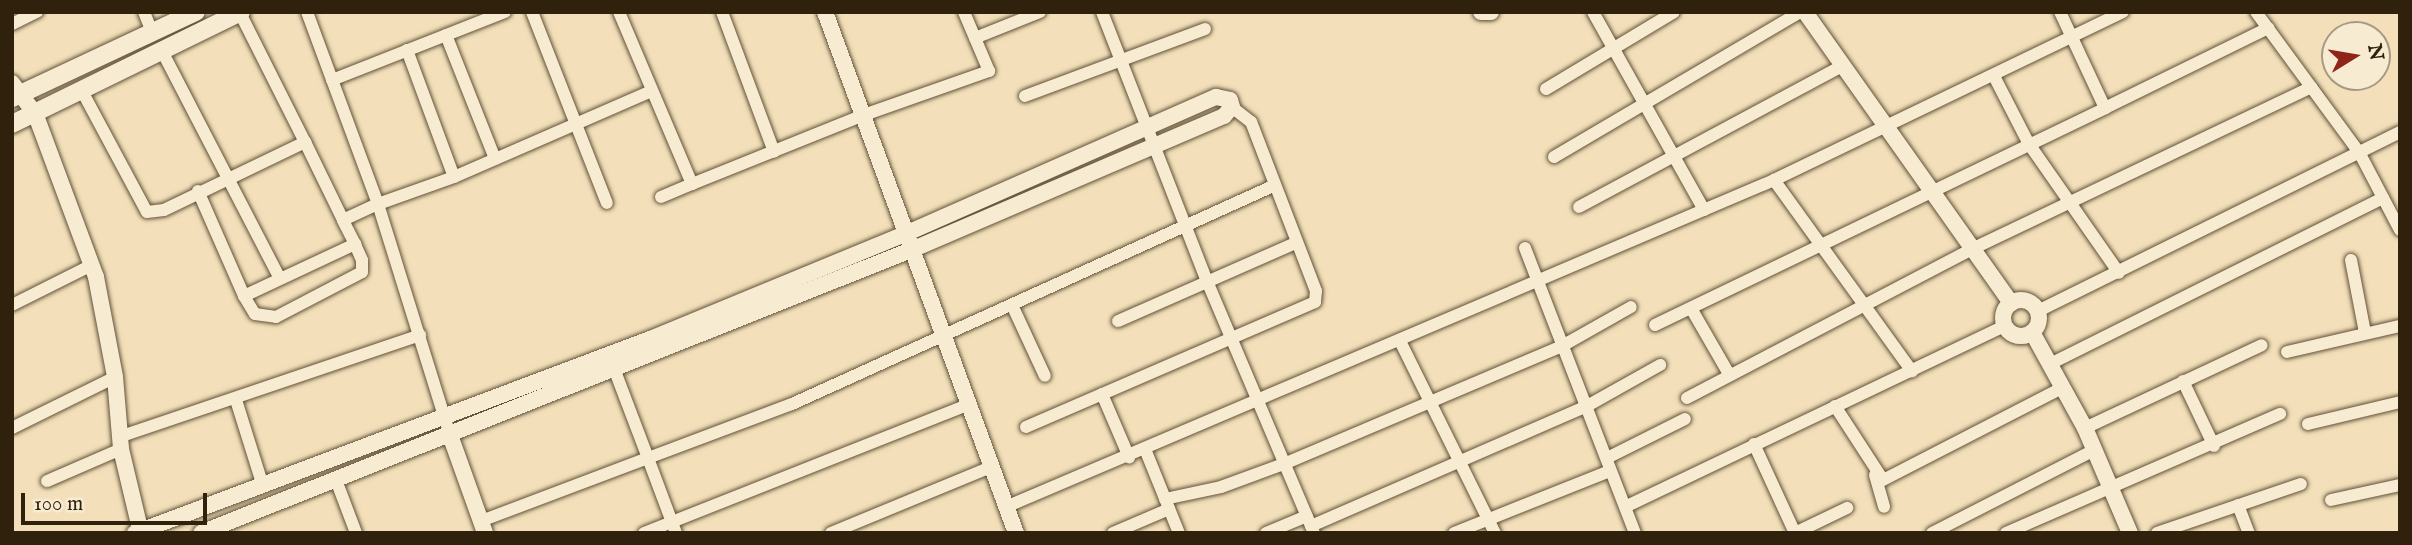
<!DOCTYPE html>
<style>
body{margin:0}
#map{position:relative;width:2412px;height:545px;overflow:hidden;background:#f3e0ba;font-family:"IM FELL English",serif}
div>[style]{position:absolute}
.roads{filter:drop-shadow(0 0 2px #615138) drop-shadow(0 0 2px #615138)}
.minor>*{height:12px;margin:-6px;padding:0 6px;transform-origin:6px;border-radius:6px;background:#f7ebd2}
.tertiary>*{height:16px;margin:-8px;padding:0 8px;transform-origin:8px;border-radius:8px;background:#f7ebd2}
.tertiary>.ring{margin:-8px;padding:0;box-sizing:content-box;background:none;border:16px solid #f7ebd2;border-radius:50%}
.secondary>*{height:18px;margin:-9px;padding:0 9px;transform-origin:9px;border-radius:9px;background:#f7ebd2}
span{translate:-50% -50%;white-space:nowrap;text-align:center;line-height:1.15;-webkit-text-stroke:6px #f7ebd2;paint-order:stroke}
.frame{position:absolute;inset:0;border:14px solid #30210d;pointer-events:none}
.north{position:absolute;left:2321px;top:21px;width:70px;height:70px;box-sizing:border-box;background:#f7ebd2;border:2px solid #a79a83;border-radius:50%;rotate:79deg;font-size:19px;font-weight:700;line-height:28px;text-align:center;color:#30210d}
.north::after{content:'';display:block;margin:auto;width:24px;height:32px;background:#8f2418;clip-path:polygon(50% 0,100% 100%,50% 72%,0 100%)}
.scale{position:absolute;left:21px;top:493px;width:186px;height:32px;box-sizing:border-box;border:4px solid #30210d;border-top:0;padding-left:9px;font-size:21px;line-height:24px;white-space:nowrap;color:#30210d;-webkit-text-stroke:5px #f7ebd2;paint-order:stroke}
</style>
<div id="map">
<div class="roads">
<div class="minor">
<i style="left:144px;top:12px;width:22px;rotate:68deg"></i>
<i style="left:307px;top:12px;width:205px;rotate:69.7deg"></i>
<i style="left:378px;top:204px;width:81px;rotate:-19.6deg"></i>
<i style="left:454px;top:177px;width:216px;rotate:-23.5deg"></i>
<i style="left:532px;top:12px;width:205px;rotate:68.6deg"></i>
<i style="left:619px;top:12px;width:187px;rotate:67deg"></i>
<i style="left:692px;top:184px;width:182px;rotate:-21.9deg"></i>
<i style="left:861px;top:116px;width:136px;rotate:-19.4deg"></i>
<i style="left:989px;top:71px;width:64px;rotate:-113deg"></i>
<i style="left:722px;top:12px;width:149px;rotate:69.6deg"></i>
<i style="left:1102px;top:12px;width:289px;rotate:68.7deg"></i>
<i style="left:1207px;top:281px;width:274px;rotate:67deg"></i>
<i style="left:1593px;top:12px;width:227px;rotate:60.7deg"></i>
<i style="left:2256px;top:12px;width:174px;rotate:53.7deg"></i>
<i style="left:2359px;top:152px;width:88px;rotate:62.3deg"></i>
<i style="left:240px;top:13px;width:144px;rotate:63.3deg"></i>
<i style="left:12px;top:24px;width:28px;rotate:-26deg"></i>
<i style="left:446px;top:35px;width:133px;rotate:68.4deg"></i>
<i style="left:975px;top:38px;width:70px;rotate:-21.8deg"></i>
<i style="left:407px;top:50px;width:135px;rotate:69.7deg"></i>
<i style="left:163px;top:53px;width:254px;rotate:62.6deg"></i>
<i style="left:1994px;top:76px;width:76px;rotate:62.8deg"></i>
<i style="left:2029px;top:144px;width:157px;rotate:55.1deg"></i>
<i style="left:332px;top:80px;width:186px;rotate:-21.5deg"></i>
<i style="left:1546px;top:89px;width:149px;rotate:-31deg"></i>
<i style="left:82px;top:91px;width:137px;rotate:61.8deg"></i>
<i style="left:147px;top:212px;width:17px;rotate:-7deg"></i>
<i style="left:164px;top:210px;width:157px;rotate:-25.7deg"></i>
<i style="left:305px;top:142px;width:87px;rotate:64deg"></i>
<i style="left:343px;top:220px;width:38px;rotate:-25deg"></i>
<i style="left:378px;top:204px;width:242px;rotate:72.7deg"></i>
<i style="left:1025px;top:96px;width:192px;rotate:-20.4deg"></i>
<i style="left:2105px;top:108px;width:182px;rotate:-26.1deg"></i>
<i style="left:1554px;top:157px;width:286px;rotate:-30.5deg"></i>
<i style="left:1774px;top:180px;width:236px;rotate:54.2deg"></i>
<i style="left:198px;top:191px;width:115px;rotate:66.3deg"></i>
<i style="left:244px;top:296px;width:123px;rotate:-25.1deg"></i>
<i style="left:355px;top:244px;width:27px;rotate:-117deg"></i>
<i style="left:661px;top:197px;width:34px;rotate:-23deg"></i>
<i style="left:1579px;top:207px;width:298px;rotate:-28.2deg"></i>
<i style="left:1525px;top:248px;width:305px;rotate:68.9deg"></i>
<i style="left:2351px;top:260px;width:74px;rotate:79.1deg"></i>
<i style="left:244px;top:296px;width:21px;rotate:59deg"></i>
<i style="left:255px;top:314px;width:21px;rotate:8deg"></i>
<i style="left:276px;top:317px;width:97px;rotate:-27.6deg"></i>
<i style="left:362px;top:272px;width:12px;rotate:-90deg"></i>
<i style="left:362px;top:260px;width:17px;rotate:-114deg"></i>
<i style="left:12px;top:305px;width:89px;rotate:-26.6deg"></i>
<i style="left:1012px;top:305px;width:78px;rotate:65.1deg"></i>
<i style="left:1692px;top:310px;width:74px;rotate:60deg"></i>
<i style="left:2038px;top:311px;width:404px;rotate:-26.3deg"></i>
<i style="left:1118px;top:321px;width:194px;rotate:-23.7deg"></i>
<i style="left:1655px;top:325px;width:500px;rotate:-25.7deg"></i>
<i style="left:2105px;top:108px;width:106px;rotate:-115.1deg"></i>
<i style="left:1400px;top:341px;width:214px;rotate:63.7deg"></i>
<i style="left:2287px;top:352px;width:116px;rotate:-13deg"></i>
<i style="left:2052px;top:363px;width:370px;rotate:-26.5deg"></i>
<i style="left:2183px;top:381px;width:72px;rotate:64.5deg"></i>
<i style="left:1102px;top:394px;width:69px;rotate:66.8deg"></i>
<i style="left:1687px;top:398px;width:322px;rotate:-27.6deg"></i>
<i style="left:1972px;top:249px;width:376px;rotate:-25.5deg"></i>
<i style="left:236px;top:400px;width:90px;rotate:72.6deg"></i>
<i style="left:1835px;top:406px;width:88px;rotate:57deg"></i>
<i style="left:1883px;top:480px;width:203px;rotate:-27.2deg"></i>
<i style="left:2308px;top:424px;width:95px;rotate:-13.4deg"></i>
<i style="left:1026px;top:427px;width:315px;rotate:-23.4deg"></i>
<i style="left:1315px;top:302px;width:11px;rotate:-85deg"></i>
<i style="left:1316px;top:291px;width:181px;rotate:-111deg"></i>
<i style="left:1251px;top:122px;width:24px;rotate:-142deg"></i>
<i style="left:12px;top:428px;width:115px;rotate:-26.3deg"></i>
<i style="left:2085px;top:428px;width:195px;rotate:-25.1deg"></i>
<i style="left:119px;top:437px;width:318px;rotate:-18.7deg"></i>
<i style="left:1754px;top:444px;width:98px;rotate:65.3deg"></i>
<i style="left:1145px;top:449px;width:91px;rotate:68deg"></i>
<i style="left:1607px;top:458px;width:87px;rotate:-26.6deg"></i>
<i style="left:1875px;top:475px;width:33px;rotate:74deg"></i>
<i style="left:336px;top:480px;width:57px;rotate:69.3deg"></i>
<i style="left:47px;top:481px;width:81px;rotate:-23.4deg"></i>
<i style="left:1165px;top:499px;width:57px;rotate:-12.1deg"></i>
<i style="left:1221px;top:487px;width:67px;rotate:-20.1deg"></i>
<i style="left:1284px;top:464px;width:302px;rotate:-23deg"></i>
<i style="left:1562px;top:346px;width:79px;rotate:-29.5deg"></i>
<i style="left:2331px;top:500px;width:71px;rotate:-12.3deg"></i>
<i style="left:2238px;top:505px;width:30px;rotate:69deg"></i>
<i style="left:1008px;top:506px;width:832px;rotate:-23.05deg"></i>
<i style="left:1774px;top:180px;width:387px;rotate:-25.7deg"></i>
<i style="left:1627px;top:506px;width:419px;rotate:-25.5deg"></i>
<i style="left:481px;top:521px;width:178px;rotate:-20.7deg"></i>
<i style="left:648px;top:458px;width:93px;rotate:-110.8deg"></i>
<i style="left:1311px;top:526px;width:301px;rotate:-23.5deg"></i>
<i style="left:1587px;top:406px;width:84px;rotate:-29.3deg"></i>
<i style="left:644px;top:533px;width:347px;rotate:-21.6deg"></i>
<i style="left:676px;top:533px;width:80px;rotate:-110.5deg"></i>
<i style="left:648px;top:458px;width:154px;rotate:-20.6deg"></i>
<i style="left:792px;top:404px;width:528px;rotate:-24.38deg"></i>
<i style="left:831px;top:533px;width:173px;rotate:-22.4deg"></i>
<i style="left:1113px;top:533px;width:61px;rotate:-23.2deg"></i>
<i style="left:1266px;top:533px;width:44px;rotate:-22.5deg"></i>
<i style="left:1454px;top:533px;width:168px;rotate:-21.7deg"></i>
<i style="left:1795px;top:533px;width:58px;rotate:-25.7deg"></i>
<i style="left:1932px;top:533px;width:182px;rotate:-27.1deg"></i>
<i style="left:2006px;top:533px;width:299px;rotate:-23.5deg"></i>
<i style="left:2157px;top:533px;width:152px;rotate:-18.8deg"></i>
</div>
<div class="tertiary">
<i style="left:825px;top:12px;width:555px;rotate:69.87deg"></i>
<i style="left:1481px;top:12px;width:10px"></i>
<i style="left:1805px;top:12px;width:357px;rotate:54.7deg"></i>
<i style="left:12px;top:83px;width:38px;rotate:53deg"></i>
<i style="left:35px;top:113px;width:175px;rotate:69.6deg"></i>
<i style="left:96px;top:277px;width:102px;rotate:79.2deg"></i>
<i style="left:115px;top:377px;width:72px;rotate:85.2deg"></i>
<i style="left:121px;top:449px;width:86px;rotate:76.6deg"></i>
<i class="ring" style="left:2003px;top:300px;width:20px;height:20px"></i>
<i style="left:2032px;top:332px;width:110px;rotate:61.1deg"></i>
<i style="left:2085px;top:428px;width:114px;rotate:66.8deg"></i>
<i style="left:450px;top:435px;width:104px;rotate:70.3deg"></i>
<i style="left:135px;top:533px;width:550px;rotate:-20.64deg"></i>
<i style="left:650px;top:339px;width:276px;rotate:-22.4deg"></i>
<i style="left:905px;top:234px;width:340px;rotate:-23.8deg"></i>
<i style="left:1216px;top:97px;width:14px;rotate:12deg"></i>
<i style="left:1230px;top:100px;width:7px;rotate:74deg"></i>
<i style="left:1232px;top:107px;width:12px;rotate:132deg"></i>
<i style="left:1224px;top:116px;width:340px;rotate:156.8deg"></i>
<i style="left:911px;top:250px;width:764px;rotate:158.27deg"></i>
</div>
<div class="secondary">
<i style="left:12px;top:98px;width:203px;rotate:-25.1deg"></i>
<i style="left:12px;top:124px;width:255px;rotate:-26.1deg"></i>
</div>
</div>
<div class="frame"></div>
<div class="north">N</div>
<div class="scale">100 m</div>
</div>
